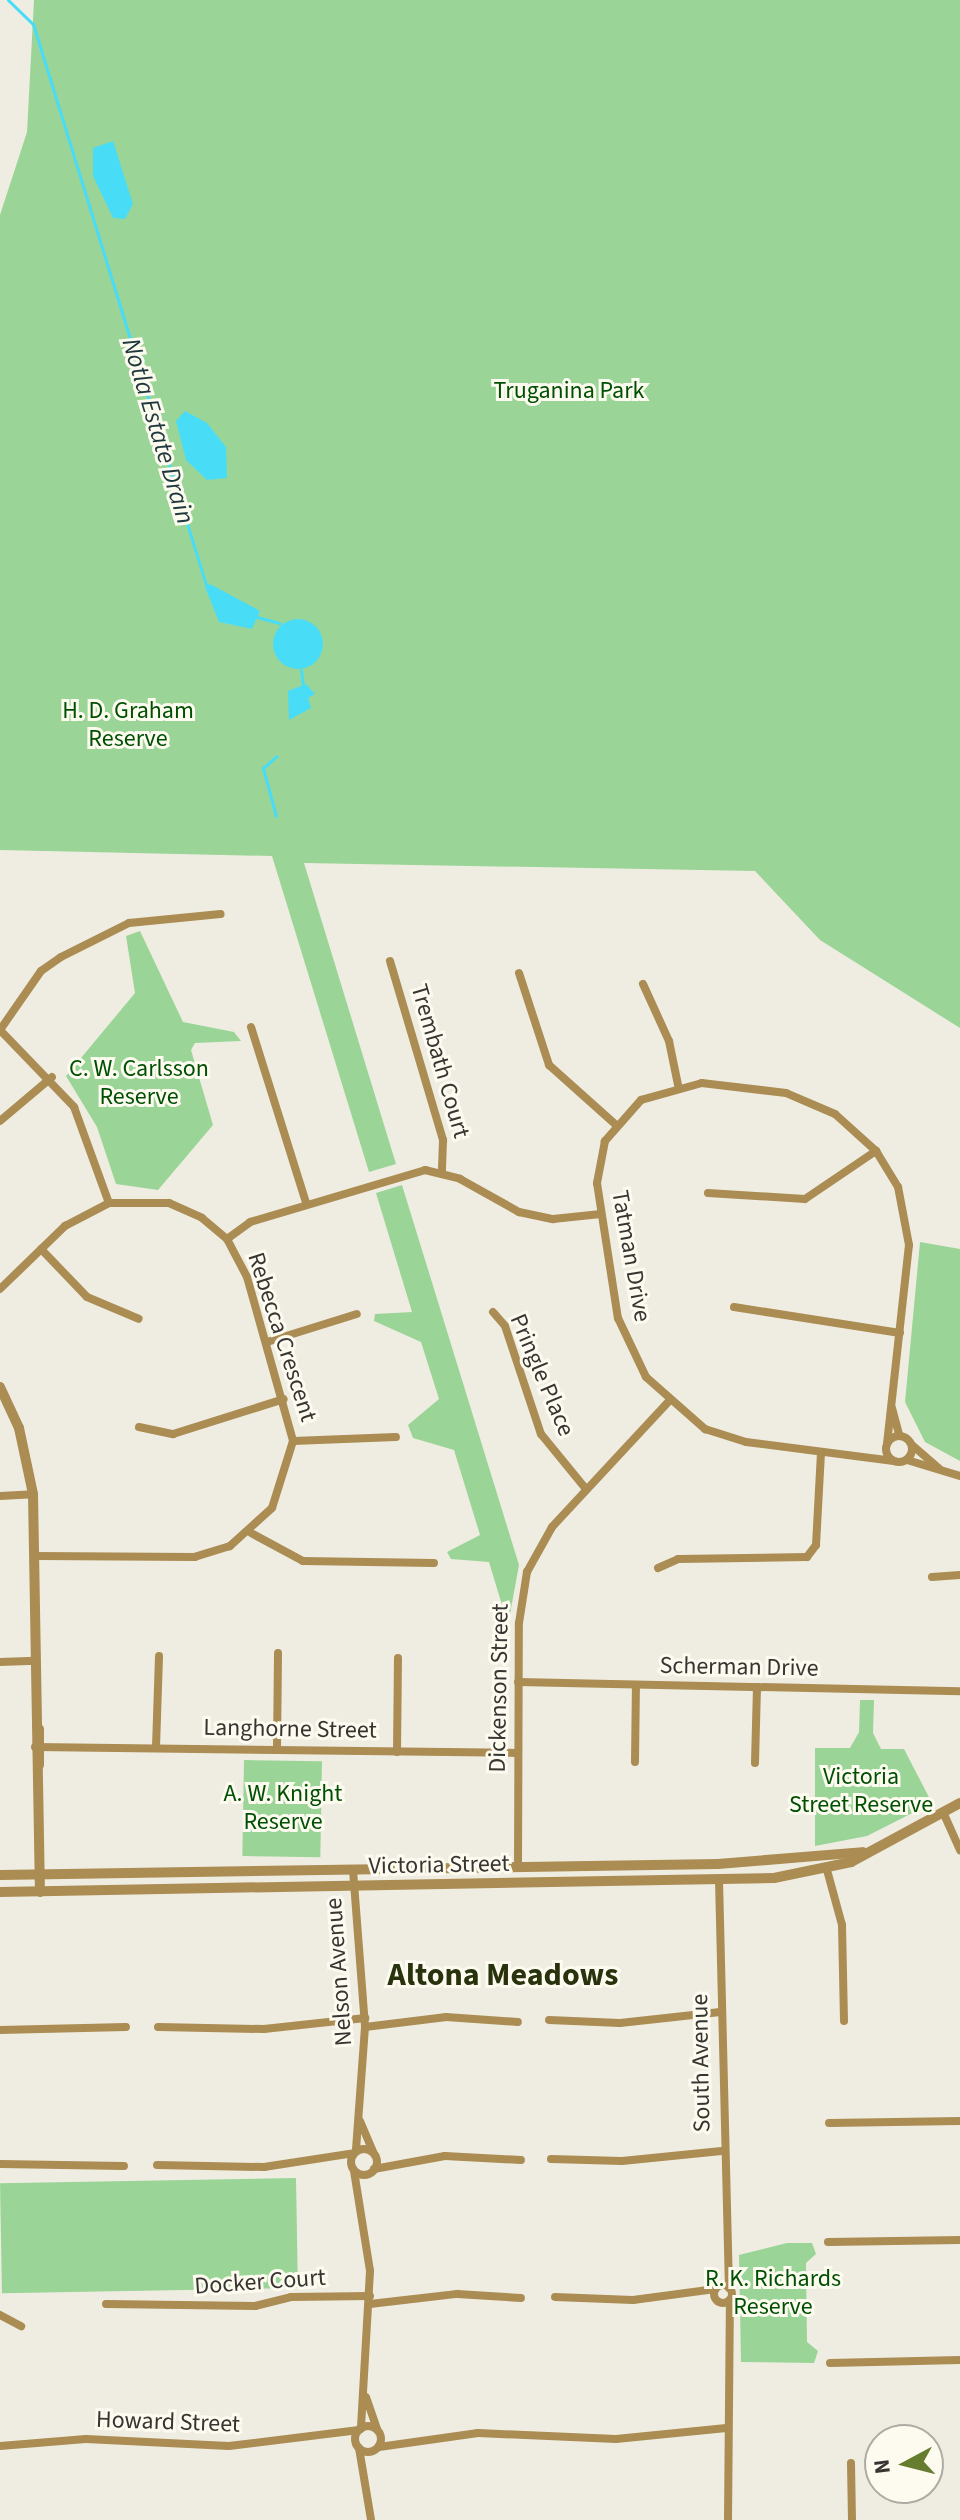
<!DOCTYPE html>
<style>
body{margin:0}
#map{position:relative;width:960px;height:2520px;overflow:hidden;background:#efede2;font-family:"Source Sans 3",sans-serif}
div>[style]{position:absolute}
.green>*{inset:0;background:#9ad597;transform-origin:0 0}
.water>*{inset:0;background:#49dcf7}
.round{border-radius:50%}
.stream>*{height:3px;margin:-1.5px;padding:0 1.5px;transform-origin:1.5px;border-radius:1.5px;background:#49dcf7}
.minor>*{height:8px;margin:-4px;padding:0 4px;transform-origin:4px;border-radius:4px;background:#ab8c53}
.minor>.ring{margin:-4px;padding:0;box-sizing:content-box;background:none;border:8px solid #ab8c53;border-radius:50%}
.tertiary>*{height:10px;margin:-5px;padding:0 5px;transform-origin:5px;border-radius:5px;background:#ab8c53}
span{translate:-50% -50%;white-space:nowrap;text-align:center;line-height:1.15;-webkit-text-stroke:6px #fdfaef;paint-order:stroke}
.park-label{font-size:24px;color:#005004}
.street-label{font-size:24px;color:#363531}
.water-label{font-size:26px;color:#1f383d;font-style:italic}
.district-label{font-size:32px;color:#28320d;font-weight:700}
.north{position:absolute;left:864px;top:2424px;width:80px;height:80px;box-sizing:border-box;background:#fdfaef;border:2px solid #adaba3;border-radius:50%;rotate:263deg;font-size:22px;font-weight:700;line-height:32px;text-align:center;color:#363531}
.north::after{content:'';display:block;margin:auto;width:28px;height:36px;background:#667d2f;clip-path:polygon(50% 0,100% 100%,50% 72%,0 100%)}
</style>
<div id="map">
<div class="green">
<i style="clip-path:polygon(34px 0,960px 0,960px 1028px,820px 940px,755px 871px,304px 863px,396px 1164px,369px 1172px,272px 856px,0 850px,0 215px,27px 132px)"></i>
<i style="clip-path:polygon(140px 931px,183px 1022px,234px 1032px,241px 1041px,195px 1043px,191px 1050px,213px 1125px,158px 1190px,116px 1184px,97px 1127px,66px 1076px,135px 993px,126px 936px)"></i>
<i style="clip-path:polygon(402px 1185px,519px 1565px,508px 1625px,489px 1562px,451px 1559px,447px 1552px,480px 1535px,454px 1450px,413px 1438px,408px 1425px,439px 1399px,421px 1342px,374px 1321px,375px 1314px,412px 1312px,376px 1193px)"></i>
<i style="clip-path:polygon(920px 1242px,960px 1249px,960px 1461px,925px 1442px,905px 1402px)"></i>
<i style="clip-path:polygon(860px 1700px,874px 1700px,873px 1733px,881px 1749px,904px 1749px,932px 1803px,867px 1836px,815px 1846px,815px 1748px,850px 1748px,859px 1732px)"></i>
<i style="left:244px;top:1760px;width:78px;height:96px;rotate:1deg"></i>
<i style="left:296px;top:2178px;width:110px;height:296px;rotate:89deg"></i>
<i style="clip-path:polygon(787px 2243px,812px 2243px,816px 2254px,806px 2263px,807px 2342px,818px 2351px,814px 2363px,741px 2362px,739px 2255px)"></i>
</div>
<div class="water">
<i style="clip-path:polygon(113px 141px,133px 204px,125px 219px,113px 218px,93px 176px,93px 148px)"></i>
<i style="clip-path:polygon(185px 411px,207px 423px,226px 447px,227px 478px,207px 480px,186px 460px,176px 421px)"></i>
<i style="clip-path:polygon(210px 584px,260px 611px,252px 629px,219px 622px,205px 587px)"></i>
<i class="round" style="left:273px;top:619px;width:50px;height:50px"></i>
<i style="clip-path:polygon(306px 684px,315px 694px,308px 698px,311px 708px,289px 720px,288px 691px)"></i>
</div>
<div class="stream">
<i style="left:8px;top:0;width:35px;rotate:44deg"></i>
<i style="left:33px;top:24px;width:587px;rotate:72.86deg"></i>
<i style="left:257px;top:617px;width:24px;rotate:15deg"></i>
<i style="left:301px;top:670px;width:16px;rotate:83deg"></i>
<i style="left:276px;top:816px;width:50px;rotate:-105.2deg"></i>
<i style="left:263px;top:768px;width:18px;rotate:-41deg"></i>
</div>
<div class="minor">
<i style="left:390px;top:961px;width:187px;rotate:73.5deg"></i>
<i style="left:443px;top:1140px;width:32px;rotate:92deg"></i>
<i style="left:519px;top:973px;width:97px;rotate:71.9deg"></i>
<i style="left:549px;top:1065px;width:90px;rotate:41.8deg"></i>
<i style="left:643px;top:984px;width:63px;rotate:65.5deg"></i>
<i style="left:669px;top:1041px;width:45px;rotate:78.4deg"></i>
<i style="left:251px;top:1027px;width:184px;rotate:72.6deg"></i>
<i style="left:0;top:1030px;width:72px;rotate:-55.2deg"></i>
<i style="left:41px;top:971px;width:24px;rotate:-35deg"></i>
<i style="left:61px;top:957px;width:76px;rotate:-26.6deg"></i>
<i style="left:129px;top:923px;width:92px;rotate:-5.6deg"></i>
<i style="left:0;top:1030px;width:107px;rotate:46.1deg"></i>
<i style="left:74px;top:1107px;width:102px;rotate:70deg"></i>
<i style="left:0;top:1121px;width:68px;rotate:-40.2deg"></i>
<i style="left:708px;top:1193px;width:97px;rotate:3.5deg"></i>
<i style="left:805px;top:1199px;width:86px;rotate:-34.1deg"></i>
<i style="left:227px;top:1239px;width:29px;rotate:-36deg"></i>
<i style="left:250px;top:1222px;width:183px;rotate:-16.5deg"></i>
<i style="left:425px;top:1170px;width:36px;rotate:14deg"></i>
<i style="left:460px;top:1179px;width:68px;rotate:29.2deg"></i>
<i style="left:519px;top:1212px;width:35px;rotate:12deg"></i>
<i style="left:553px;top:1219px;width:48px;rotate:-5.9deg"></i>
<i style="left:41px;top:1249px;width:66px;rotate:46.2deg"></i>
<i style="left:87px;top:1297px;width:56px;rotate:22.9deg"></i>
<i style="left:0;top:1289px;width:91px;rotate:-44.1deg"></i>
<i style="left:65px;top:1226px;width:50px;rotate:-27.6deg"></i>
<i style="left:109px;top:1203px;width:60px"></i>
<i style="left:169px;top:1203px;width:36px;rotate:24deg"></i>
<i style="left:202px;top:1218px;width:33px;rotate:40deg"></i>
<i style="left:227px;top:1239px;width:43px;rotate:62.2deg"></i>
<i style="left:247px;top:1277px;width:170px;rotate:74.3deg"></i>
<i style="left:293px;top:1441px;width:70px;rotate:107.4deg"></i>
<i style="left:272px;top:1508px;width:57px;rotate:137.9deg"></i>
<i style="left:230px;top:1546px;width:37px;rotate:163deg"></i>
<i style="left:195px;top:1557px;width:160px;rotate:-179.6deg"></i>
<i style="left:734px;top:1307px;width:168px;rotate:8.9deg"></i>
<i style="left:493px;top:1312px;width:18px;rotate:49deg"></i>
<i style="left:505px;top:1326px;width:114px;rotate:71.6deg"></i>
<i style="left:541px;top:1434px;width:71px;rotate:50.7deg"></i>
<i style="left:267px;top:1342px;width:94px;rotate:-17.3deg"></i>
<i style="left:892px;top:1408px;width:28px;rotate:75deg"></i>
<i style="left:139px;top:1427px;width:35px;rotate:12deg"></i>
<i style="left:173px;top:1434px;width:116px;rotate:-17.5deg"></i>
<i class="ring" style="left:886px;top:1436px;width:18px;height:18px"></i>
<i style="left:293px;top:1441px;width:103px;rotate:-2.2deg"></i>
<i style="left:887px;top:1444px;width:200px;rotate:-83.7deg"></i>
<i style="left:909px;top:1245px;width:59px;rotate:-100.7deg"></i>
<i style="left:898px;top:1187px;width:42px;rotate:-121.4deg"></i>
<i style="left:876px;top:1151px;width:55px;rotate:-137.9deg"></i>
<i style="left:835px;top:1114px;width:53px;rotate:-156.8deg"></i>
<i style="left:786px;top:1093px;width:85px;rotate:-173.2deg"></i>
<i style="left:702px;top:1083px;width:63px;rotate:164.4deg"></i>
<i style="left:641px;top:1100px;width:55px;rotate:131.3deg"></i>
<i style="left:605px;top:1141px;width:43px;rotate:100.8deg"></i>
<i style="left:597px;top:1183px;width:137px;rotate:81.2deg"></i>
<i style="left:618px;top:1318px;width:65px;rotate:64.6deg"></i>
<i style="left:646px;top:1377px;width:79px;rotate:41.4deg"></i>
<i style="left:705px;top:1429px;width:43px;rotate:17.6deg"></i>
<i style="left:746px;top:1442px;width:149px;rotate:7.3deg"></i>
<i style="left:912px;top:1445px;width:37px;rotate:41deg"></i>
<i style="left:907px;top:1460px;width:55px;rotate:16.8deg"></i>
<i style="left:0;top:1496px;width:33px;rotate:-3deg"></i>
<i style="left:251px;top:1533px;width:59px;rotate:28.3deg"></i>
<i style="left:303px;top:1561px;width:131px;rotate:0.9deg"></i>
<i style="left:658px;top:1568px;width:22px;rotate:-24deg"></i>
<i style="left:678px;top:1559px;width:129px;rotate:-0.9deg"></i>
<i style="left:807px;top:1557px;width:15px;rotate:-53deg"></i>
<i style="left:816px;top:1545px;width:92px;rotate:-86.9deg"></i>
<i style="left:932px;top:1577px;width:28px;rotate:-4deg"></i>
<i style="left:0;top:1662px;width:36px;rotate:-2deg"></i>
<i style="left:518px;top:1682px;width:442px;rotate:1.2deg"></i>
<i style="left:35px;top:1747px;width:482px;rotate:0.7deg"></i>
<i style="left:156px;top:1747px;width:91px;rotate:-88.1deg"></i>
<i style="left:277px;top:1749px;width:96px;rotate:-89.4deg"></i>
<i style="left:397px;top:1752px;width:94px;rotate:-89.4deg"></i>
<i style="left:635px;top:1762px;width:77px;rotate:-89.3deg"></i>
<i style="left:755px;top:1763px;width:76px;rotate:-88.5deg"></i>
<i style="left:943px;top:1812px;width:42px;rotate:65.9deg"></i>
<i style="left:518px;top:1868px;width:245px;rotate:-89.8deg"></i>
<i style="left:519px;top:1623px;width:52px;rotate:-81.1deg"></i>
<i style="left:527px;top:1572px;width:51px;rotate:-60.9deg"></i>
<i style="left:552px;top:1527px;width:171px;rotate:-47.1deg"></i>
<i style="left:353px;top:1870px;width:157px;rotate:85.6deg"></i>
<i style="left:365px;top:2027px;width:124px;rotate:94.2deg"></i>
<i style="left:827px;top:1870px;width:57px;rotate:74.7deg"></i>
<i style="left:842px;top:1925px;width:96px;rotate:88.8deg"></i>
<i style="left:719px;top:1880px;width:408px;rotate:88.6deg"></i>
<i style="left:549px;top:2020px;width:71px;rotate:2.4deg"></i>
<i style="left:620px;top:2023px;width:101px;rotate:-6.3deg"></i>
<i style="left:158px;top:2027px;width:106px;rotate:1.1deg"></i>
<i style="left:264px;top:2029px;width:102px;rotate:-6.2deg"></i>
<i style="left:365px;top:2027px;width:82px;rotate:-7deg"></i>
<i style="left:446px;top:2017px;width:72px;rotate:4deg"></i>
<i style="left:0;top:2030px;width:126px;rotate:-1.4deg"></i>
<i style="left:360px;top:2121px;width:34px;rotate:67deg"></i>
<i style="left:829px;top:2123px;width:131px;rotate:-0.9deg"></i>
<i class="ring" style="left:351px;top:2149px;width:18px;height:18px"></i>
<i style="left:551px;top:2159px;width:71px;rotate:1.6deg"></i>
<i style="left:622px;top:2161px;width:100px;rotate:-5.7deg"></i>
<i style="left:0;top:2164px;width:124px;rotate:0.9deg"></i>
<i style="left:157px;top:2165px;width:107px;rotate:1.1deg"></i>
<i style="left:264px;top:2167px;width:91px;rotate:-8.8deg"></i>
<i style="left:374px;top:2169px;width:72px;rotate:-10.4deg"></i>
<i style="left:445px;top:2156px;width:76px;rotate:3deg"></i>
<i style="left:354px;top:2171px;width:101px;rotate:80.9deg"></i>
<i style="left:370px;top:2271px;width:158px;rotate:93.3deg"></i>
<i style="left:828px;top:2242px;width:132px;rotate:-0.9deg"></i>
<i class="ring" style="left:714px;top:2285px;width:10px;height:10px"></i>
<i style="left:555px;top:2297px;width:78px;rotate:2.2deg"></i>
<i style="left:633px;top:2300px;width:83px;rotate:-7.6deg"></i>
<i style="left:106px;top:2304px;width:149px;rotate:0.8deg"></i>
<i style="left:255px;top:2306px;width:37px;rotate:-14deg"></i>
<i style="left:291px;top:2297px;width:79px;rotate:-0.7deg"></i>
<i style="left:370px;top:2304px;width:88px;rotate:-6.6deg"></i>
<i style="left:457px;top:2294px;width:64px;rotate:3.6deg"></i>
<i style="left:0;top:2315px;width:24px;rotate:28deg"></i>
<i style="left:830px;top:2363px;width:130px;rotate:-1.3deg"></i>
<i style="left:366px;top:2397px;width:34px;rotate:71deg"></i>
<i class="ring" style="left:355px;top:2426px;width:18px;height:18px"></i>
<i style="left:0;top:2446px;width:86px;rotate:-4.7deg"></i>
<i style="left:86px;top:2439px;width:143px;rotate:2.8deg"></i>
<i style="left:229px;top:2446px;width:131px;rotate:-7deg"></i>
<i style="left:379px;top:2447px;width:100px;rotate:-8deg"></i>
<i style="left:478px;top:2433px;width:138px;rotate:2.5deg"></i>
<i style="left:616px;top:2439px;width:111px;rotate:-5.7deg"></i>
<i style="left:359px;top:2448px;width:73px;rotate:80.5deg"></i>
<i style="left:851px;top:2463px;width:57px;rotate:89deg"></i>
<i style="left:728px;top:2520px;width:220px;rotate:-89.5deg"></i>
</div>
<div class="tertiary">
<i style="left:0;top:1387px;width:45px;rotate:65.1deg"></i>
<i style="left:19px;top:1428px;width:67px;rotate:78deg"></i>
<i style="left:33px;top:1494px;width:398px;rotate:89deg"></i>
<i style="left:39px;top:1729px;width:36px;rotate:90deg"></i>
<i style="left:0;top:1875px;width:718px;rotate:-0.88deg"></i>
<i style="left:718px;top:1864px;width:145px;rotate:-4.7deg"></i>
<i style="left:0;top:1892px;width:774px;rotate:-1.04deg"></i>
<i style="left:774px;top:1878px;width:79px;rotate:-11.7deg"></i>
<i style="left:851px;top:1862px;width:124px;rotate:-28.4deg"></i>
</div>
<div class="park-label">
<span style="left:569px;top:391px">Truganina Park</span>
<span style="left:128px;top:725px">H. D. Graham<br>Reserve</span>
<span style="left:139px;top:1083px">C. W. Carlsson<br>Reserve</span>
<span style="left:861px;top:1791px">Victoria<br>Street Reserve</span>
<span style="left:283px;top:1808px">A. W. Knight<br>Reserve</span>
<span style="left:773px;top:2293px">R. K. Richards<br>Reserve</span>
</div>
<div class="street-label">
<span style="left:440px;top:1061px;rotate:74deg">Trembath Court</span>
<span style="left:631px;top:1256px;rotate:80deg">Tatman Drive</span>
<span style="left:282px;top:1337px;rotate:72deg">Rebecca Crescent</span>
<span style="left:542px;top:1375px;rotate:67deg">Pringle Place</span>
<span style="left:739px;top:1667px;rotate:1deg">Scherman Drive</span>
<span style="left:499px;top:1688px;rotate:-89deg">Dickenson Street</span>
<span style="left:290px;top:1729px;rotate:1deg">Langhorne Street</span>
<span style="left:439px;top:1865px;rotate:-1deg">Victoria Street</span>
<span style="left:339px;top:1972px;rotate:-94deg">Nelson Avenue</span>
<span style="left:701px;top:2063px;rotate:-91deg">South Avenue</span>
<span style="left:260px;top:2282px;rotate:-4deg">Docker Court</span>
<span style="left:168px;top:2422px;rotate:2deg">Howard Street</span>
</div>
<div class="water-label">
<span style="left:158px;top:431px;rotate:73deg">Notla Estate Drain</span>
</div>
<div class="district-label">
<span style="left:503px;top:1975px">Altona Meadows</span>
</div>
<div class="north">N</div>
</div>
